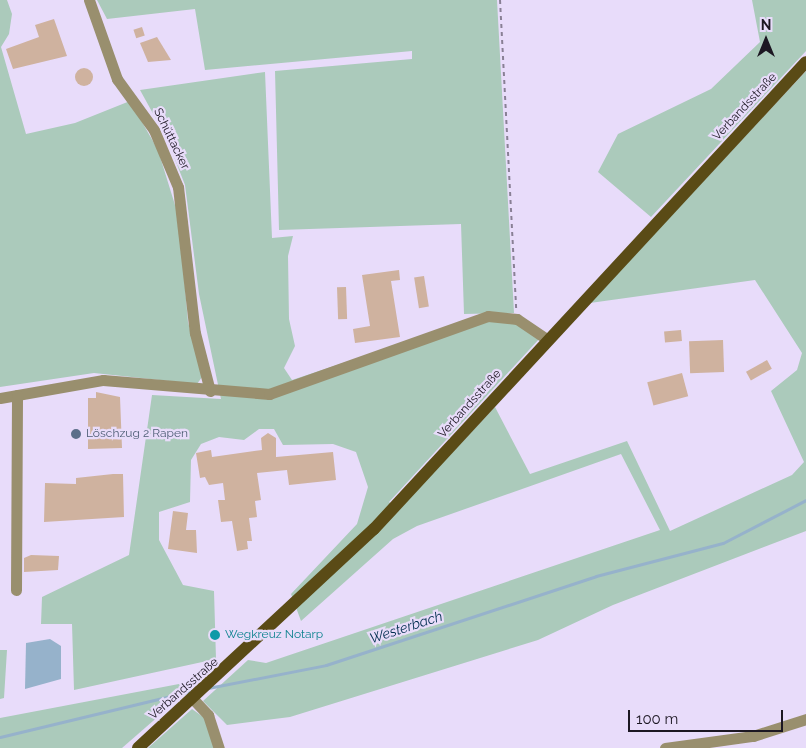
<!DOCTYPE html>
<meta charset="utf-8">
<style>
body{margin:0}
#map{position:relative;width:806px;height:748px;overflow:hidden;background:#e8dcfa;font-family:Raleway,sans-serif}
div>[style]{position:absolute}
.green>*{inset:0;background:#abcabb}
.water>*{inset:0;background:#96b2cb}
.stream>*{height:3px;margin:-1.5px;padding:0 1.5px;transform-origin:1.5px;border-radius:1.5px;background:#96b2cb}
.building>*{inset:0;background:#cfb29f;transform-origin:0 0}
.round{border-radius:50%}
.path>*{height:2px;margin-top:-1px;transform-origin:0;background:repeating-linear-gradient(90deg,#898095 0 4px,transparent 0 8px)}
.minor>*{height:11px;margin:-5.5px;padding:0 5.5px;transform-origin:5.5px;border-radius:5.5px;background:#998f6e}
.major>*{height:12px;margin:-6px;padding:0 6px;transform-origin:6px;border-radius:6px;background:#5a4b16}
.dots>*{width:14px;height:14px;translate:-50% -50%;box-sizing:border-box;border:2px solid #e8dcfa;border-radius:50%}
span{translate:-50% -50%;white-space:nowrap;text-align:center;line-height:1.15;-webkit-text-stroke:4.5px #e8dcfa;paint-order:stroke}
.street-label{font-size:12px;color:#1c1722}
.service-label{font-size:12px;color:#4e5e75}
.left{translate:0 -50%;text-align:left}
.culture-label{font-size:12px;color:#0d838f}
.water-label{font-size:14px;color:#002e4f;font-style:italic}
.north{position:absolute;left:741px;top:15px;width:50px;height:50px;-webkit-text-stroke:4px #e8dcfa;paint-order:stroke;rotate:0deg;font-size:14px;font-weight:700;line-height:20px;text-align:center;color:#1c1722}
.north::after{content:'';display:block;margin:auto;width:18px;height:22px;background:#1c1722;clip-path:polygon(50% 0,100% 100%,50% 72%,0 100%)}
.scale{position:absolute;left:628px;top:710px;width:155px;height:22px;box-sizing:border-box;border:2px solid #1c1722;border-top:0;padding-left:6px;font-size:15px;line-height:18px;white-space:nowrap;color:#1c1722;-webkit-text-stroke:4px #e8dcfa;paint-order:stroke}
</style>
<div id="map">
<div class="green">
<i style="clip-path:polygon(0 0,7px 0,12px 14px,9px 34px,1px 47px,26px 134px,75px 123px,130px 101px,158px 150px,179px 218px,188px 322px,202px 377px,197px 384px,94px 373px,0 387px)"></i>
<i style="clip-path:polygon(97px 0,497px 0,514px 313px,464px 314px,461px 224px,279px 230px,275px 71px,412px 59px,412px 51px,205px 70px,195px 9px,107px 19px)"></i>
<i style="clip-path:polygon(752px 0,806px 0,806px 51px,651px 217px,598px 172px,618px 134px,711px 89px,760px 42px)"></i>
<i style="clip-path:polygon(806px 71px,806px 531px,613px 605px,538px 640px,290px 717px,227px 725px,203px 701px,248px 660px,266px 663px,660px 530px,621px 454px,417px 526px,393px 539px,301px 621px,291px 594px,357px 524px,368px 487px,356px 452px,333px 444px,283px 445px,274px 429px,259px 429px,244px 440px,219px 437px,201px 444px,191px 460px,190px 502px,159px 512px,159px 540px,183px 585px,214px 591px,216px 659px,74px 690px,72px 624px,41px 624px,42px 597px,129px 555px,152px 395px,221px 399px,199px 294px,185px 185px,167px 139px,140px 90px,265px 72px,272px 238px,293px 236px,288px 256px,289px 319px,295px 346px,284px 368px,292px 380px,478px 318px,509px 320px,540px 338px,389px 502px,398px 510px,495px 407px,530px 474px,627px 441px,670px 531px,792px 475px,804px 462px,771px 391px,797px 370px,802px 353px,755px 280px,590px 303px)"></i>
<i style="clip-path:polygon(0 650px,7px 650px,4px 698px,0 699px)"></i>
<i style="clip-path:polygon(200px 680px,122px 748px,0 748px,0 718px)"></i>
<i style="clip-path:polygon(192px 709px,206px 719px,216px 748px,148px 748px)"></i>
</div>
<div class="water">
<i style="clip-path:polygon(50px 639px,61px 646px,61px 679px,25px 689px,26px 643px)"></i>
</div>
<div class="stream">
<i style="left:208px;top:688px;width:120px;rotate:-11deg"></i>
<i style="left:326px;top:665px;width:284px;rotate:-18.2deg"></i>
<i style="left:596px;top:576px;width:131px;rotate:-14.6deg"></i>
<i style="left:723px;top:543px;width:93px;rotate:-27.4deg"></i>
<i style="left:0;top:737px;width:197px;rotate:-13.5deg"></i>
</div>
<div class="building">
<i style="clip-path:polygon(54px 19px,67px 56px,13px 69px,6px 49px,39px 37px,35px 25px)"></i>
<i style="left:142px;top:27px;width:9px;height:9px;rotate:72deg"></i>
<i style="clip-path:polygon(157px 37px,171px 60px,148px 62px,140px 43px)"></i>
<i class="round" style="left:75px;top:68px;width:18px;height:18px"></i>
<i style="clip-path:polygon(399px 270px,400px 280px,391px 281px,400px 337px,355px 343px,353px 329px,370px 326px,362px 275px)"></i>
<i style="left:424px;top:276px;width:31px;height:10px;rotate:81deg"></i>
<i style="left:346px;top:287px;width:32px;height:9px;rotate:88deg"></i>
<i style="left:681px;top:330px;width:11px;height:17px;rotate:85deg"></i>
<i style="left:723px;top:340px;width:32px;height:34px;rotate:88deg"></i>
<i style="left:767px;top:360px;width:10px;height:24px;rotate:61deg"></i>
<i style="left:682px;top:373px;width:24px;height:36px;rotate:75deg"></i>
<i style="clip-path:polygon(96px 392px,120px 397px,122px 448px,88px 449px,88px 398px,96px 398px)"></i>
<i style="clip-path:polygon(268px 433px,276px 438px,276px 457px,333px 452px,336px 480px,289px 485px,287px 470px,257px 473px,261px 500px,255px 501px,257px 517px,249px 518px,252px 541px,247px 541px,248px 549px,237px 551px,232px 521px,221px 522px,218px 500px,225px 500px,223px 483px,209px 485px,205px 477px,200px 478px,196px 453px,211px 450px,212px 457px,262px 450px,261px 438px)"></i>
<i style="clip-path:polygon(113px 474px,123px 474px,124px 517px,44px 522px,45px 483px,76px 484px,76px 478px)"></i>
<i style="clip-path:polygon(173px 511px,188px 513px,186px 530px,196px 530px,197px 553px,168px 549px)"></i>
<i style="clip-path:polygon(31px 555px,59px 556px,58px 570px,24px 572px,24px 558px)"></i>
</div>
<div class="path">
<i style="left:500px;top:0;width:309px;rotate:87deg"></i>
</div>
<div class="minor">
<i style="left:89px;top:0;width:84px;rotate:70.5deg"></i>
<i style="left:117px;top:79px;width:63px;rotate:54deg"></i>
<i style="left:154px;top:130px;width:62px;rotate:67.2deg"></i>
<i style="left:178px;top:187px;width:147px;rotate:83.4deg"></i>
<i style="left:195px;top:333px;width:60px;rotate:75.5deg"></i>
<i style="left:0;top:398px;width:105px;rotate:-9.9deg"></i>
<i style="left:103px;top:380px;width:167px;rotate:4.8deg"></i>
<i style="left:269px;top:394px;width:232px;rotate:-19.6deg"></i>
<i style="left:488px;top:316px;width:29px;rotate:6deg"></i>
<i style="left:517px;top:319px;width:37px;rotate:34deg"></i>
<i style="left:16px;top:590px;width:195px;rotate:-89.7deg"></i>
<i style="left:194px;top:700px;width:21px;rotate:47deg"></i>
<i style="left:208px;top:715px;width:35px;rotate:72deg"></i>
<i style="left:665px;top:748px;width:89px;rotate:-7.8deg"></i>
<i style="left:753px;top:736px;width:56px;rotate:-17.8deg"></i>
</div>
<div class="major">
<i style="left:138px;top:748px;width:322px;rotate:-42.9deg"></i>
<i style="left:374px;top:529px;width:636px;rotate:-47.23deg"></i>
</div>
<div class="dots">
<i style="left:76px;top:434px;background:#5c6f8a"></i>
<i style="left:215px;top:635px;background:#0f9aa8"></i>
</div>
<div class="street-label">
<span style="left:745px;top:107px;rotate:-47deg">Verbandsstraße</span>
<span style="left:171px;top:139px;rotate:64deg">Schüttacker</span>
<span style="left:470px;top:404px;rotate:-48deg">Verbandsstraße</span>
<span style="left:184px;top:689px;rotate:-41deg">Verbandsstraße</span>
</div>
<div class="service-label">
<span class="left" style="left:86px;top:434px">Löschzug 2 Rapen</span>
</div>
<div class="culture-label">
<span class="left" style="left:225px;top:635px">Wegkreuz Notarp</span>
</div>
<div class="water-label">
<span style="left:406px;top:627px;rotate:-18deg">Westerbach</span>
</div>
<div class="north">N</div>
<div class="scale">100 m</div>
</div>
